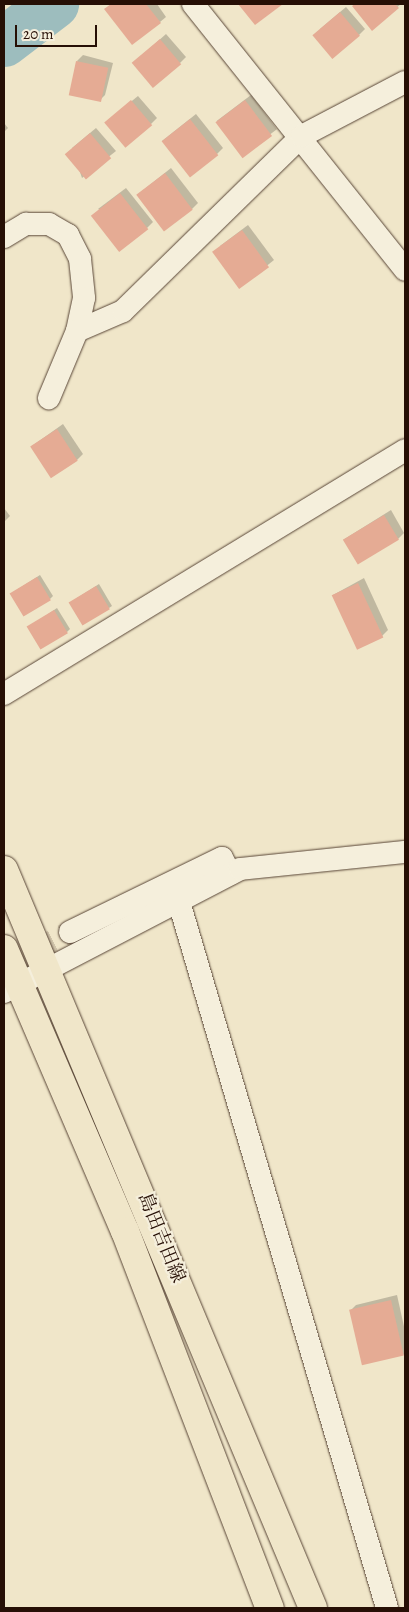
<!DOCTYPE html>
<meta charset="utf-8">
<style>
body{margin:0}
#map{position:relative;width:409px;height:1612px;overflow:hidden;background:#f0e6c9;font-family:Alegreya,"Noto Serif JP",serif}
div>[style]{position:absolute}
.shadow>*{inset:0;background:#0003;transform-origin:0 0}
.river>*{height:50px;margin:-25px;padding:0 25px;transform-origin:25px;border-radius:25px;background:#9dbdbe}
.building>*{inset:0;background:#e5ab94;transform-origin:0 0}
.minor-tunnel>*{height:22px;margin-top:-11px;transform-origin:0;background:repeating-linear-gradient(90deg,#d2c6ac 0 22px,transparent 0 33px)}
.roads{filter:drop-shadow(0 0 1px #584536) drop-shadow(0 0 1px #584536)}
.minor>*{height:22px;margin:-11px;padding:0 11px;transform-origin:11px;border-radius:11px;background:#f5efdc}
.primary>*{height:28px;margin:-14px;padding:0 14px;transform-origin:14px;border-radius:14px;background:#f0e6c9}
span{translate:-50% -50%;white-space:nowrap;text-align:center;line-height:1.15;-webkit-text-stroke:4.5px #f5efdc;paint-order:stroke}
.street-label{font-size:19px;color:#260f05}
.frame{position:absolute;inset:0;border:5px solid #260f05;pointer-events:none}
.scale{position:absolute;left:15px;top:25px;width:82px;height:22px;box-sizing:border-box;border:2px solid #260f05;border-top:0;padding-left:6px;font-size:15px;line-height:18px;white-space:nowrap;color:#260f05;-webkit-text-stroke:4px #f5efdc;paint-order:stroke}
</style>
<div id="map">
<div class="shadow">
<i style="clip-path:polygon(111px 4px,157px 4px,166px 17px,160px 22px,106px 9px)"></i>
<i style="clip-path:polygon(356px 4px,401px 4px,372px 29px,353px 6px)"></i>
<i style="clip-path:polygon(346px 7px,365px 29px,359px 35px,320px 29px)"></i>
<i style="clip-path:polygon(166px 34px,186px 57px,180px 63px,140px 57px)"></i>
<i style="clip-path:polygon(83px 55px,113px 63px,105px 95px,99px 101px,77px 61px)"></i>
<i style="left:251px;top:95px;width:43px;height:43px;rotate:53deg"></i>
<i style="clip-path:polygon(138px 96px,157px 118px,151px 124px,112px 117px)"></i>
<i style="clip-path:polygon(196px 114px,223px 148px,217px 154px,162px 141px)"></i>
<i style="clip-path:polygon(4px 123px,8px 128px,4px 132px)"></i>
<i style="clip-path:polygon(96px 128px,116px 151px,82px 178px,72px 148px)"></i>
<i style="clip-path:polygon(171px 168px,198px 203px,192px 209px,137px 195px)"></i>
<i style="clip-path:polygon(126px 188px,153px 222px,147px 228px,98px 209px)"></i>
<i style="clip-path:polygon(248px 225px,274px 260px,240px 287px,220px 246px)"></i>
<i style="clip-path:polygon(63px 424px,83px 454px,77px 460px,32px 446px)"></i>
<i style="clip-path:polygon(4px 508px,10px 516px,4px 522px)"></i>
<i style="clip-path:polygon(391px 510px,404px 533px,398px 539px,343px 540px)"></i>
<i style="clip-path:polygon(40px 575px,53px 596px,50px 599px,15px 591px)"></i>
<i style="clip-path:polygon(364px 578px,388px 630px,382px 636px,333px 595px)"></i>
<i style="clip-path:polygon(99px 584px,112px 606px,109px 608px,74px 600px)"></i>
<i style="clip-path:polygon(57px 608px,70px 629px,67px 632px,29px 627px)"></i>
<i style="clip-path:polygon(397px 1295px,405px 1331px,404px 1355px,350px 1311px,356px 1305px)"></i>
</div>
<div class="river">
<i style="left:4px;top:42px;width:63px;rotate:-37.2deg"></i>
</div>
<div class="building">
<i style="clip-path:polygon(111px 4px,146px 4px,161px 23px,132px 45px,104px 9px)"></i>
<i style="clip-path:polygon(238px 4px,283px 4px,255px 25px)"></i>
<i style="clip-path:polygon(355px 4px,395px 4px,399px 8px,372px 31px,352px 6px)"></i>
<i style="left:340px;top:12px;width:31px;height:36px;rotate:50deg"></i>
<i style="left:160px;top:39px;width:33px;height:37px;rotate:50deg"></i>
<i style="left:76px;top:61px;width:33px;height:35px;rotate:12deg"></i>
<i style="left:131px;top:100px;width:33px;height:35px;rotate:50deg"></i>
<i style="left:245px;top:100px;width:45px;height:37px;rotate:53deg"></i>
<i style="left:190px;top:119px;width:46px;height:36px;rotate:52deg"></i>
<i style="left:90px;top:133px;width:33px;height:33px;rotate:50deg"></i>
<i style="left:165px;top:173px;width:46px;height:36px;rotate:53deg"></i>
<i style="left:120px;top:193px;width:46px;height:37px;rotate:52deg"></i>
<i style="left:242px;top:230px;width:46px;height:37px;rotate:54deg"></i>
<i style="left:57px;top:429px;width:38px;height:32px;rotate:57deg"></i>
<i style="left:384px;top:515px;width:29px;height:48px;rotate:59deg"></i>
<i style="left:37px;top:577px;width:27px;height:32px;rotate:59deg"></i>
<i style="left:358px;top:583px;width:60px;height:29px;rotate:65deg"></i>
<i style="left:96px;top:586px;width:27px;height:32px;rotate:59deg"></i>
<i style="left:54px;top:610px;width:27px;height:32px;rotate:59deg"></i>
<i style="left:391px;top:1300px;width:57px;height:43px;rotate:77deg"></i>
</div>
<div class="minor-tunnel">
<i style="left:4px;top:966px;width:74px;rotate:-27.3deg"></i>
</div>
<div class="roads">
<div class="minor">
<i style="left:193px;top:4px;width:340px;rotate:51.4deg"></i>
<i style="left:4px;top:237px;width:26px;rotate:-31deg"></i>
<i style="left:26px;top:224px;width:23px"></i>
<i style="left:49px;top:224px;width:22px;rotate:30deg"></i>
<i style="left:68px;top:235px;width:27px;rotate:63deg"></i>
<i style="left:80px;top:259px;width:39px;rotate:84deg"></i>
<i style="left:84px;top:298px;width:34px;rotate:102deg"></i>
<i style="left:77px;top:331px;width:73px;rotate:112.7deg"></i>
<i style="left:77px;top:331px;width:50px;rotate:-23.5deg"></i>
<i style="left:123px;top:311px;width:250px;rotate:-44.4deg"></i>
<i style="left:302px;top:136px;width:116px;rotate:-27.7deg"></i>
<i style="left:4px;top:694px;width:469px;rotate:-31.3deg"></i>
<i style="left:179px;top:902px;width:736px;rotate:73.58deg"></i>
<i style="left:70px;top:932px;width:169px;rotate:-26deg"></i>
<i style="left:222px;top:858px;width:18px;rotate:63deg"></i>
<i style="left:4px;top:992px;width:266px;rotate:-27.5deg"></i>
<i style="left:240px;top:869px;width:166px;rotate:-5.9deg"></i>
</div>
<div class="primary">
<i style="left:4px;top:870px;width:800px;rotate:67.28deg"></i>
<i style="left:4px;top:949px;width:307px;rotate:66.8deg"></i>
<i style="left:125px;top:1231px;width:404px;rotate:69deg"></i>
</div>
</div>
<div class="street-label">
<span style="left:161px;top:1238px;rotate:68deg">島田吉田線</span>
</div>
<div class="frame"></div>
<div class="scale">20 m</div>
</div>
